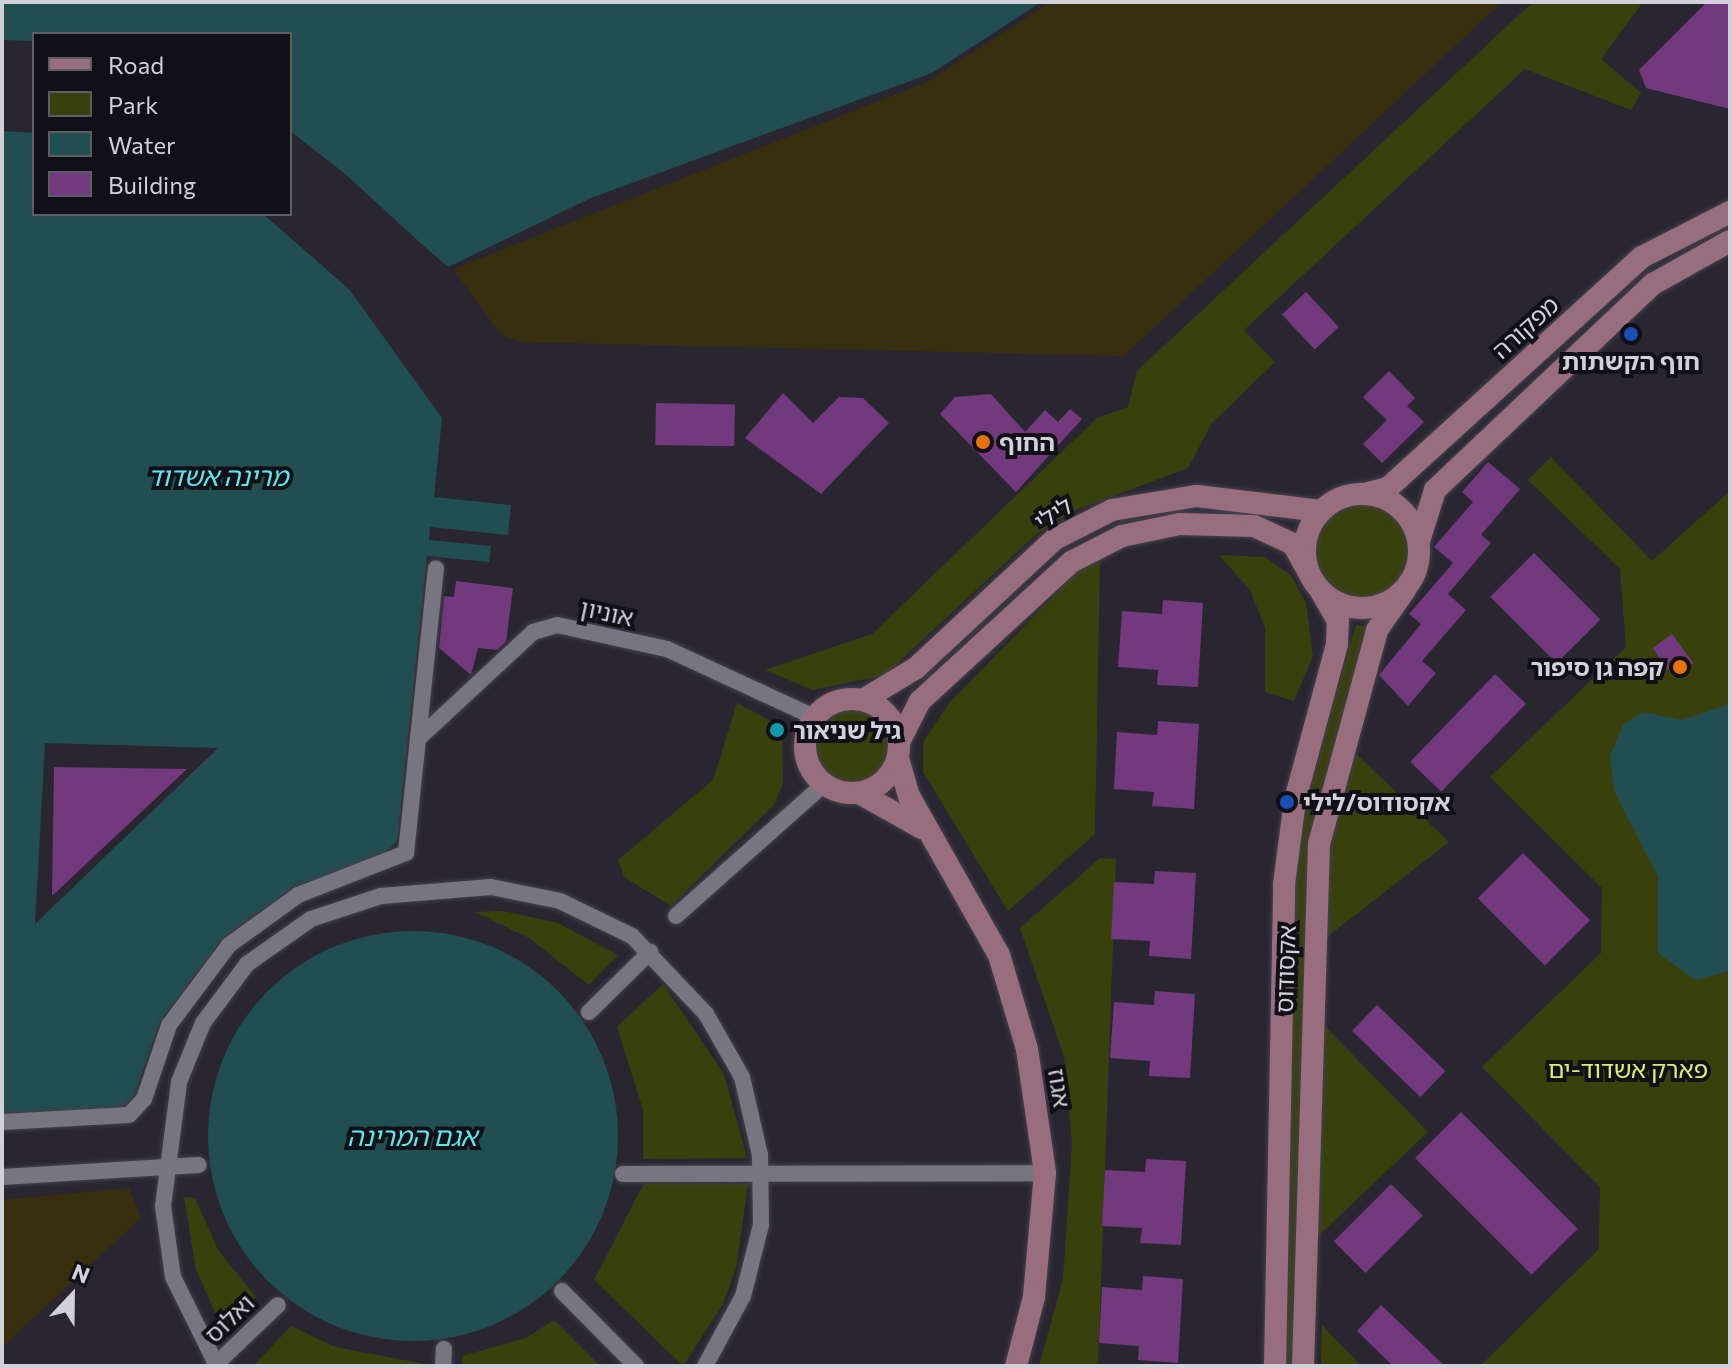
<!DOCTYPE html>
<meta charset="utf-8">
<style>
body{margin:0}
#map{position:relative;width:1732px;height:1368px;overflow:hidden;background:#292632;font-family:Commissioner,"Noto Sans Hebrew",sans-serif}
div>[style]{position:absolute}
.green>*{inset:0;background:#38410c}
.round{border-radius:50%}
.sand>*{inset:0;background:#382f0f}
.water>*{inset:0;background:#214e50}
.pier>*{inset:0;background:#292632}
.building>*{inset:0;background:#72397d;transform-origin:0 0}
.roads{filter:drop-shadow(0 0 2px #44414b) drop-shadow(0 0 2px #44414b)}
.street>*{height:16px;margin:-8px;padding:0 8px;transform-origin:8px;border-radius:8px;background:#787583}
.secondary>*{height:22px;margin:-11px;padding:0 11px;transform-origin:11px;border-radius:11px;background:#986e7e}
.secondary>.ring{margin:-11px;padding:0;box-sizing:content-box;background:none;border:22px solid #986e7e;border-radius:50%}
.dots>*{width:22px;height:22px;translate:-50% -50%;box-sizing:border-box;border:4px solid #111016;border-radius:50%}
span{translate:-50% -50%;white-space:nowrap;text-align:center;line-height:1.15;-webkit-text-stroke:8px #111016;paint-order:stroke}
.street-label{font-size:24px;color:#d2d0d8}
.poi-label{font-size:24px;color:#d2d0d8;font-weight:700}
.left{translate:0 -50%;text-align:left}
.right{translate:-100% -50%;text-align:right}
.park-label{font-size:24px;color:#d8f072}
.water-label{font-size:26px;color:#57eaf0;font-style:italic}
.frame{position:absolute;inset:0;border:4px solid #d2d0d8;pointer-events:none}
.legend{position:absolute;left:32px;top:32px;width:260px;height:184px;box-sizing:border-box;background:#111016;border:2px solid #5e5d64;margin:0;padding:10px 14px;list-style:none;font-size:24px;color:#d2d0d8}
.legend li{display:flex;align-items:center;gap:16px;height:40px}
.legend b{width:40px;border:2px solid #5e5d64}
.north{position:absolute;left:32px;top:1256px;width:80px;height:80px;-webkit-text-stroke:6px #111016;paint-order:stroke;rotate:22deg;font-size:22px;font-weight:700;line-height:32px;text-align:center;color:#d2d0d8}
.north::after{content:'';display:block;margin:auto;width:28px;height:36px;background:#d2d0d8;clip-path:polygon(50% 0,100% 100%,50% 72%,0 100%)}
</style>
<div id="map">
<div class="green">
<i style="clip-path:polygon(1533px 2px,1643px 2px,1601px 59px,1641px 93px,1631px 110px,1525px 69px,1244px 330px,1275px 362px,1212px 423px,1188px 468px,1071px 512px,1034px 536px,885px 675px,813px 690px,765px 670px,872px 634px,1097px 418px,1128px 407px,1137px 371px)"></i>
<i style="clip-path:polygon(1551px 457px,1652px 561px,1730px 491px,1730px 1366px,1480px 1366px,1599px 1249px,1600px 1187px,1482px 1067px,1601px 953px,1602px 888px,1490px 777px,1626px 647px,1620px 569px,1528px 480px)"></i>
<i class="round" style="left:1316px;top:504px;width:94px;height:94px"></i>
<i style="clip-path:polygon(1219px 555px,1265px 557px,1291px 575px,1306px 603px,1313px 656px,1294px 701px,1265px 692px,1265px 628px,1250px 590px)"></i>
<i style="clip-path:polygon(1100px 557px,1095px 834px,1008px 911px,923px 772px,923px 742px,950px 702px,1077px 572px)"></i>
<i style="clip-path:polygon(1356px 625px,1368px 627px,1333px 753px,1297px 1366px,1277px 1366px,1293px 887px,1304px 803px)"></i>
<i style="clip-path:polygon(737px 703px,782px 727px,783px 784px,774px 805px,671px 906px,624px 877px,618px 860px,713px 780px)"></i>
<i class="round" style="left:812px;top:706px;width:80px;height:80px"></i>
<i style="clip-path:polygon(1350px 748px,1449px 842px,1323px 940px,1325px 853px)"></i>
<i style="clip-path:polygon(1100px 858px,1116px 859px,1098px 1366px,1039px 1366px,1063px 1279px,1072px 1144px,1064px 1057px,1020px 928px)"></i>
<i style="clip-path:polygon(503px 911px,558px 923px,618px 955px,589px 985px,529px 938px,475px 912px)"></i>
<i style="clip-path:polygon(663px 984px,724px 1074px,747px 1158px,643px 1159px,643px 1110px,617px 1027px)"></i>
<i style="clip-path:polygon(1319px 1020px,1428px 1132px,1313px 1241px)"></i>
<i style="clip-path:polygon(644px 1183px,748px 1184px,736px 1268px,723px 1304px,683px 1366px,594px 1280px)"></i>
<i style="clip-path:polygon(184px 1197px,195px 1198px,218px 1250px,256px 1297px,223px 1329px,196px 1270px)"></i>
<i style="clip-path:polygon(554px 1320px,600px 1366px,462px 1366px,462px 1356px,526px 1338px)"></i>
<i style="clip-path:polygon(1322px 1325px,1361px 1366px,1321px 1366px)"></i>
<i style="clip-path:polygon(291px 1326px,335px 1347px,436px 1366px,253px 1366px)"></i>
</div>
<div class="sand">
<i style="clip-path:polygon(1050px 2px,1502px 2px,1124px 356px,520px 342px,501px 335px,453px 269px,927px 82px)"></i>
<i style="clip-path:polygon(129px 1188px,141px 1218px,2px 1347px,2px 1200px)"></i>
</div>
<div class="water">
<i style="clip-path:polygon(2px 2px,1041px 2px,932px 73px,591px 198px,448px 267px,290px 131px,290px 34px,34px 34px,34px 41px,2px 40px)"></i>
<i style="clip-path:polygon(2px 131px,34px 133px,34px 214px,263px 214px,277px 224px,349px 289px,421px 380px,442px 418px,434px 497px,511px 505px,508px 535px,430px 527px,429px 540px,491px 546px,489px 562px,427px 556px,397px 841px,381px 857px,295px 886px,224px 937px,160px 1021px,134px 1096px,122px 1108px,2px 1113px)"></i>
<i style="clip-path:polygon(1730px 704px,1730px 971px,1695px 980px,1658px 953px,1658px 877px,1614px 791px,1610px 756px,1623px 725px,1643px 712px,1682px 720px)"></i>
<i class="round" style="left:208px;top:931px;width:410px;height:410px"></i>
</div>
<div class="pier">
<i style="clip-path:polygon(290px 131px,344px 173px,450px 270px,290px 136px)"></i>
<i style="clip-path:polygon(263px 214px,280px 221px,352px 286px,425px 378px,442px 418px,349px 289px)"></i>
<i style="clip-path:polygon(45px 743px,218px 748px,35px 924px)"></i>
</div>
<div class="building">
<i style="clip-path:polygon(1707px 2px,1730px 2px,1730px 109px,1646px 88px,1639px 70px)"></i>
<i style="left:1306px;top:292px;width:48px;height:33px;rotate:47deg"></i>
<i style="clip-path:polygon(1389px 371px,1415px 398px,1407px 406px,1424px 422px,1382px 463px,1363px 444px,1387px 420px,1363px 397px)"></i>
<i style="clip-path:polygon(783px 393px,813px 423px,839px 397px,863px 398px,889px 423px,821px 494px,745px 438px)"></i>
<i style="clip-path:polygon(991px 394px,1025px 432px,1045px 410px,1058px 422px,1070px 409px,1082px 419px,1016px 492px,940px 414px,955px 397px)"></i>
<i style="left:656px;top:403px;width:79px;height:42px;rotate:1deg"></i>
<i style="clip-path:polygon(1488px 462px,1520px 489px,1481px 535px,1491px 543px,1448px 594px,1466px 610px,1422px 661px,1436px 673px,1408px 706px,1379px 675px,1421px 624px,1409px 614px,1453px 563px,1434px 547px,1473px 502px,1462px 492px)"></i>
<i style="left:1534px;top:553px;width:94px;height:62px;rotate:45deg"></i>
<i style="clip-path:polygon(456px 581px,513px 588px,506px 642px,497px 650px,478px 648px,471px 675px,439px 648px,444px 596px,454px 597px)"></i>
<i style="clip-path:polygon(1163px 600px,1203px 603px,1198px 687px,1157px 685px,1158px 670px,1118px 667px,1122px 611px,1162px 614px)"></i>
<i style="left:1672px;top:634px;width:36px;height:24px;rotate:54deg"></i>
<i style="left:1495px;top:674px;width:43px;height:122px;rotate:44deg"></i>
<i style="clip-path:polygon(1158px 721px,1199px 724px,1194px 809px,1152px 806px,1154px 792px,1114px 789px,1117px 732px,1157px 735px)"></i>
<i style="clip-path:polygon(54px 767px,187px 769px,52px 896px)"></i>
<i style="left:1523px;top:853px;width:95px;height:64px;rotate:45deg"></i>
<i style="clip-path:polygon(1155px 871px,1196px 873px,1191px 959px,1149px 956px,1150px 941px,1111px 939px,1114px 882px,1154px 884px)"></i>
<i style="clip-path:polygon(1155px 991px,1195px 994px,1190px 1078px,1149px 1076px,1150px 1061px,1110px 1058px,1114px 1002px,1154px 1005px)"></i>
<i style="left:1377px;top:1005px;width:95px;height:36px;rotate:44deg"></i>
<i style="left:1461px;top:1112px;width:165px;height:65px;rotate:45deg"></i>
<i style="clip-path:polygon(1146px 1159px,1186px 1161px,1181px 1245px,1140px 1243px,1142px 1228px,1102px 1226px,1105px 1170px,1145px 1172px)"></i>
<i style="left:1391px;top:1184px;width:45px;height:81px;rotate:45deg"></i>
<i style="clip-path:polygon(1143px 1276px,1183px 1279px,1178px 1363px,1138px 1360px,1139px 1346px,1099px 1343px,1102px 1287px,1142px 1290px)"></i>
<i style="clip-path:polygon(1381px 1305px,1445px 1366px,1393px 1366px,1357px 1331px)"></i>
</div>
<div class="roads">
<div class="street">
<i style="left:418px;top:739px;width:157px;rotate:-42.9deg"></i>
<i style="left:533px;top:632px;width:25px;rotate:-16deg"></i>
<i style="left:557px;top:625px;width:113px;rotate:12.3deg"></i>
<i style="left:667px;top:649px;width:162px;rotate:24.8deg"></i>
<i style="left:676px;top:916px;width:198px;rotate:-41.7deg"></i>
<i style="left:589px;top:1012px;width:86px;rotate:-44.5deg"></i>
<i style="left:2px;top:1122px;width:127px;rotate:-3.2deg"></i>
<i style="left:129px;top:1115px;width:22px;rotate:-47deg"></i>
<i style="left:144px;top:1099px;width:78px;rotate:-71.3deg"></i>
<i style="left:169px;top:1025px;width:100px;rotate:-53.1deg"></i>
<i style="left:229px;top:945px;width:85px;rotate:-35.9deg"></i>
<i style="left:298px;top:895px;width:116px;rotate:-21.3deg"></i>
<i style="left:406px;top:853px;width:286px;rotate:-84deg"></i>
<i style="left:623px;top:1174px;width:422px;rotate:-0.1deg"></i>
<i style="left:2px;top:1177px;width:197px;rotate:-3.5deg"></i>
<i style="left:562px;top:1291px;width:105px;rotate:45.4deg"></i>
<i style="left:214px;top:1366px;width:88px;rotate:-43.6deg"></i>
<i style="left:217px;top:1366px;width:99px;rotate:-116.3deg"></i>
<i style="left:173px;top:1277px;width:72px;rotate:-98deg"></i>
<i style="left:163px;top:1206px;width:125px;rotate:-82.6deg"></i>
<i style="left:179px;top:1082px;width:64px;rotate:-67.9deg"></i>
<i style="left:203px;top:1023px;width:74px;rotate:-53.3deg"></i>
<i style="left:247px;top:964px;width:78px;rotate:-35.1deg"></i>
<i style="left:311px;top:919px;width:74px;rotate:-18.2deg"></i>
<i style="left:381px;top:896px;width:110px;rotate:-4.7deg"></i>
<i style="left:491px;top:887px;width:70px;rotate:11.5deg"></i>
<i style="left:560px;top:901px;width:80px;rotate:25.9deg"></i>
<i style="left:632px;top:936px;width:108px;rotate:46.5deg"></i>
<i style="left:706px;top:1014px;width:73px;rotate:60.3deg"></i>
<i style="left:742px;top:1077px;width:80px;rotate:77deg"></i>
<i style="left:760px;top:1155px;width:70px;rotate:89.2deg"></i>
<i style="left:761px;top:1225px;width:73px;rotate:104.2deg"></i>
<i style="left:743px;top:1296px;width:80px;rotate:118.5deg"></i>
<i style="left:443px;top:1366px;width:17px;rotate:-87deg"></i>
</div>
<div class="secondary">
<i class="ring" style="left:1305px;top:494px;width:92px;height:92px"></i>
<i style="left:1365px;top:494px;width:24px;rotate:-15deg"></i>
<i style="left:1388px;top:488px;width:343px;rotate:-42.3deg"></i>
<i style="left:1642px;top:257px;width:99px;rotate:-27.1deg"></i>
<i style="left:1419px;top:541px;width:53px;rotate:-72.6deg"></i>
<i style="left:1435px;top:490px;width:300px;rotate:-43.4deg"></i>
<i style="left:1653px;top:284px;width:88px;rotate:-29.2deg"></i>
<i class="ring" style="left:805px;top:699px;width:72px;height:72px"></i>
<i style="left:863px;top:700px;width:62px;rotate:-31.1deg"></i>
<i style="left:916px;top:668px;width:190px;rotate:-42.9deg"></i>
<i style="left:1055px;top:539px;width:64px;rotate:-27deg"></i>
<i style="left:1112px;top:510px;width:86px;rotate:-9.4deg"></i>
<i style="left:1197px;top:496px;width:125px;rotate:6.9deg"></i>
<i style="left:899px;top:742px;width:46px;rotate:-62.9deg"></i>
<i style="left:920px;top:701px;width:205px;rotate:-42.6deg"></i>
<i style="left:1071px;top:562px;width:57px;rotate:-27deg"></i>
<i style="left:1122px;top:536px;width:59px;rotate:-11.7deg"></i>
<i style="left:1180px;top:524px;width:74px;rotate:1.5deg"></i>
<i style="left:1254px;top:526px;width:43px;rotate:24.8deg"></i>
<i style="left:1293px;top:544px;width:33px;rotate:61deg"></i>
<i style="left:898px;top:758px;width:40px;rotate:74deg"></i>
<i style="left:909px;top:796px;width:183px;rotate:60.5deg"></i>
<i style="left:999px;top:955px;width:98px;rotate:73.4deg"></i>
<i style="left:1027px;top:1049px;width:125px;rotate:81.7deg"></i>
<i style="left:1045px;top:1173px;width:124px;rotate:95.1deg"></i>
<i style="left:1034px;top:1297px;width:71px;rotate:104.6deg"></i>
<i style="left:859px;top:793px;width:72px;rotate:29.1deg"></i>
<i style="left:1275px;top:1366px;width:482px;rotate:-88.9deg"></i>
<i style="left:1284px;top:884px;width:85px;rotate:-82.5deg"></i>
<i style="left:1295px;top:800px;width:162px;rotate:-74.9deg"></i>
<i style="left:1337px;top:644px;width:23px;rotate:-88deg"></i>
<i style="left:1338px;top:621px;width:34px;rotate:-120deg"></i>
<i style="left:1303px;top:1366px;width:522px;rotate:-88.24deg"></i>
<i style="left:1319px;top:844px;width:222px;rotate:-74.8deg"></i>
<i style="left:1377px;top:630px;width:49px;rotate:-55deg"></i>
</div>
</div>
<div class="dots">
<i style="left:1631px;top:334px;background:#1a4fb4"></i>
<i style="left:983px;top:442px;background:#e8710a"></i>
<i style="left:1680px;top:667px;background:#e8710a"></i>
<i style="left:777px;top:730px;background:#0f9aa8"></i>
<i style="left:1287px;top:802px;background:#1a4fb4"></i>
</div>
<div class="street-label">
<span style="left:1525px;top:327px;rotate:-42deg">מפקורה</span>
<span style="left:1053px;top:513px;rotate:-32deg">לילי</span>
<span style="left:607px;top:612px;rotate:12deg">אוניון</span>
<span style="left:1285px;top:969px;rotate:-88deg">אקסודוס</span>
<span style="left:1060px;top:1088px;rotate:81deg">אגוז</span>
<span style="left:229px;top:1318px;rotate:-44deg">ואלוס</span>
</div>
<div class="poi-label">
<span style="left:1631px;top:361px">חוף הקשתות</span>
<span class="left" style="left:999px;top:442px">החוף</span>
<span class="right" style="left:1664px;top:667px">קפה גן סיפור</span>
<span class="left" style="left:793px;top:730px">גיל שניאור</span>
<span class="left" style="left:1303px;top:802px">אקסודוס/לילי</span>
</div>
<div class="park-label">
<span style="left:1628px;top:1069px">פארק אשדוד-ים</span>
</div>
<div class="water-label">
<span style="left:218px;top:476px">מרינה אשדוד</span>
<span style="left:412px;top:1136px">אגם המרינה</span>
</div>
<div class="frame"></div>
<ul class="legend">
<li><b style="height:10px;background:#986e7e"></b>Road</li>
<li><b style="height:22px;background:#38410c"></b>Park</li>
<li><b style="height:22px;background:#214e50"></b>Water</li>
<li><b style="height:22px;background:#72397d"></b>Building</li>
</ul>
<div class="north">N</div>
</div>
